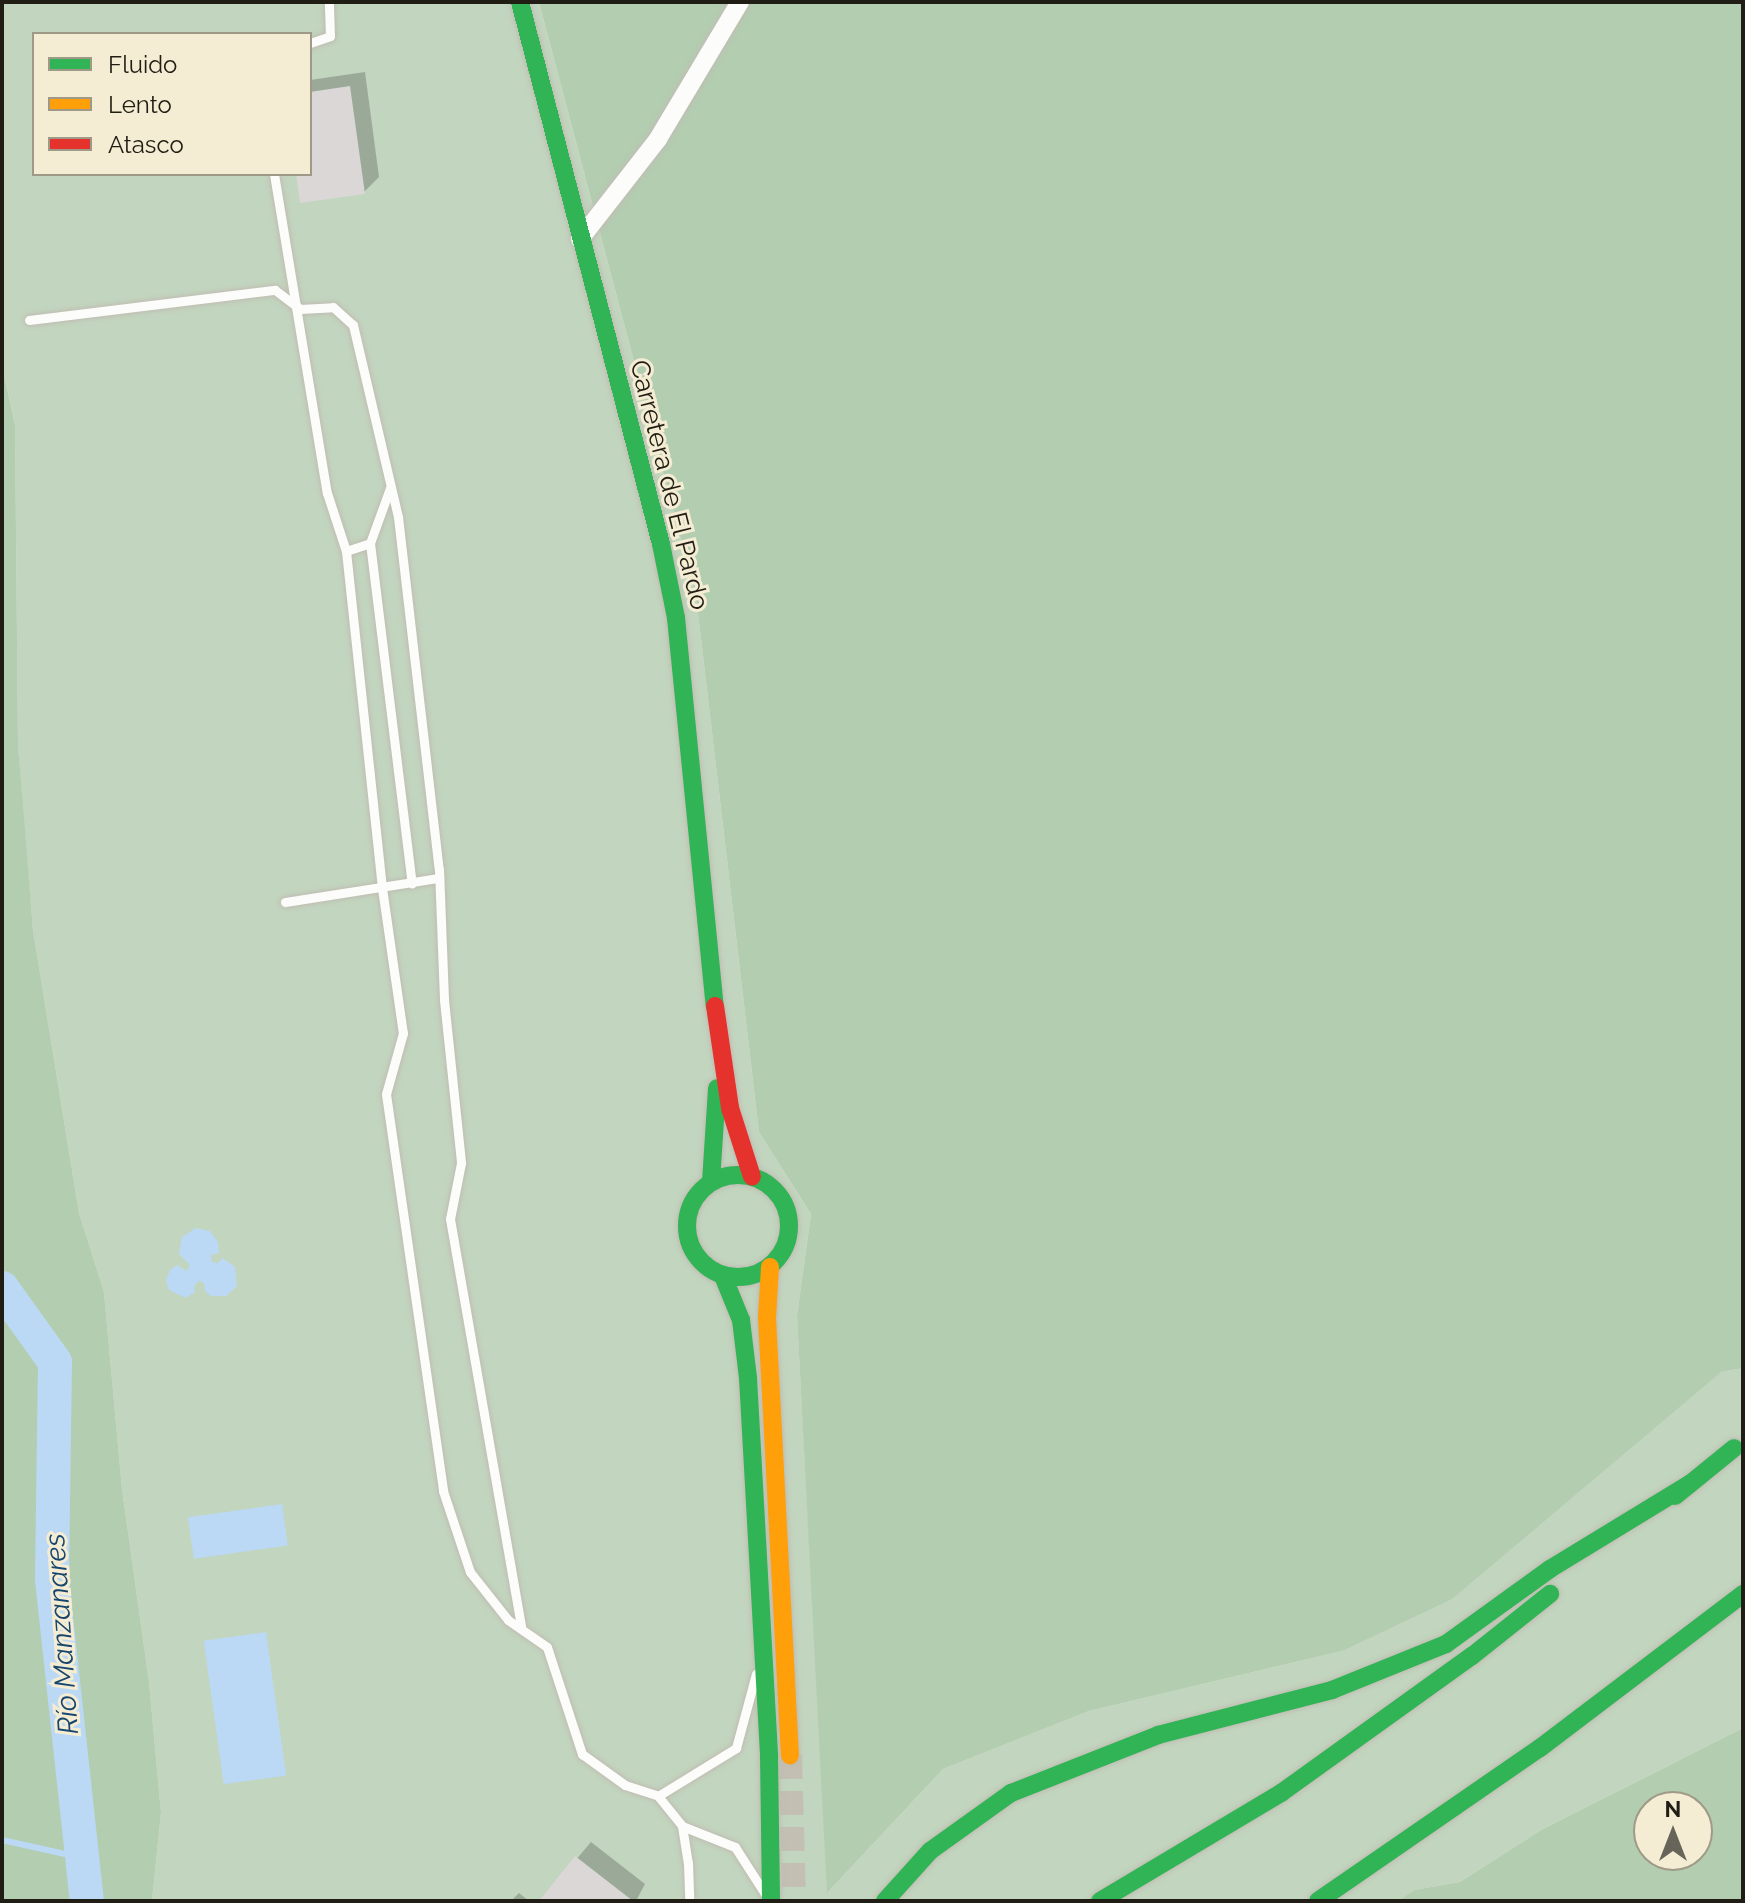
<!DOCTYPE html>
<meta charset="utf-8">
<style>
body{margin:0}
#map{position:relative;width:1745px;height:1903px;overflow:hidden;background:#ece8db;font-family:Raleway,sans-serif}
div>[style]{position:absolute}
.green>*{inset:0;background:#c2d5be}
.forest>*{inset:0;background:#b3cdb1}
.water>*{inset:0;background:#bbd9f4;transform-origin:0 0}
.shadow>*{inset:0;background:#0003}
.stream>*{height:6px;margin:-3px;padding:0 3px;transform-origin:3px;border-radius:3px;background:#bbd9f4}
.river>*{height:34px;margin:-17px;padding:0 17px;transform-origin:17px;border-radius:17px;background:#bbd9f4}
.building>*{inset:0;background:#dad7d6}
.secondary-tunnel>*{height:24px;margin-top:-12px;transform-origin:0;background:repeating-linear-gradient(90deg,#c3bfb3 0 24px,transparent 0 36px)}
.roads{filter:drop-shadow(0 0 2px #c0bdb3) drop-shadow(0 0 2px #c0bdb3)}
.lane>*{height:9px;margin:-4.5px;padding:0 4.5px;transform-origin:4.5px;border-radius:4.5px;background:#fcfcfa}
.street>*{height:18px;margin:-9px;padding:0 9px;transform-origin:9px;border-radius:9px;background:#fcfcfa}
.fast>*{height:18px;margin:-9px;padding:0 9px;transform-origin:9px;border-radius:9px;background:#30b455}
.fast>.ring{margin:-9px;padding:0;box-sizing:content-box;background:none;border:18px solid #30b455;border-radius:50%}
.slow>*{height:18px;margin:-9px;padding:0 9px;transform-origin:9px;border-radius:9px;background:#ff9f0a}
.jam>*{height:18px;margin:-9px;padding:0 9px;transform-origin:9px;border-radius:9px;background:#e5322d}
span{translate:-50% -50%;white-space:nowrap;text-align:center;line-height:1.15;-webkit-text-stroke:6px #f4ecd3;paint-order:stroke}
.street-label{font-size:26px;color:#201d14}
.water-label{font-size:28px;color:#16456e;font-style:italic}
.frame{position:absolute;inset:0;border:4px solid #201d14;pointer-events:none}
.legend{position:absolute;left:32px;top:32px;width:280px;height:144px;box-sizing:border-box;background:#f4ecd3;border:2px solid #9f9987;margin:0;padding:10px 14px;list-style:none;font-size:24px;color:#201d14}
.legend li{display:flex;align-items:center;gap:16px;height:40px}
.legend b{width:40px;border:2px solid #9f9987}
.north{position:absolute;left:1633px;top:1791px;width:80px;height:80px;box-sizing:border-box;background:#f4ecd3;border:2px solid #9f9987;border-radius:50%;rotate:0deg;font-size:22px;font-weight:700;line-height:32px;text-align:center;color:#201d14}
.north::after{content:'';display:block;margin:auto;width:28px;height:36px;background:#67645a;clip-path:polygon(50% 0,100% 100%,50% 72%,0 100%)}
</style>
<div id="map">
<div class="green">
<i style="clip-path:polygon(evenodd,2px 2px,539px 2px,696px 596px,759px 1132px,811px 1214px,797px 1316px,828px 1892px,943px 1769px,1089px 1711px,1342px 1651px,1721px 1372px,1743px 1368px,1743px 1728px,1541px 1830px,1460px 1882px,1414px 1890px,1398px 1901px,152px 1901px,161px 1813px,149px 1682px,122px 1489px,104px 1292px,79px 1213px,33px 930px,23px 817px,18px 744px,15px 425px,2px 366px,2px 2px,34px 34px,310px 34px,310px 174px,34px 174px,34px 34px)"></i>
</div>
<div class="forest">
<i style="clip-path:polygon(539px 2px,1743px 2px,1743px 1368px,1721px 1372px,1452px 1599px,1342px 1651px,1089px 1711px,943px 1769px,827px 1893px,797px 1316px,811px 1214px,759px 1132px,696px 596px)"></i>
<i style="clip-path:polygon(2px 366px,15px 425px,18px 744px,33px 930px,79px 1213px,104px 1292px,122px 1489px,149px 1682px,161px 1813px,152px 1901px,2px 1901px)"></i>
<i style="clip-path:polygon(evenodd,1743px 1728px,1743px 1901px,1398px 1901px,1414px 1890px,1460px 1882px,1541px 1830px,1743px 1728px,1649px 1807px,1697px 1807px,1697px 1855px,1649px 1855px,1649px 1807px)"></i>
</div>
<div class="water">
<i style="clip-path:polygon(196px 1228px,210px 1231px,218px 1242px,219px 1253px,211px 1255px,212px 1262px,218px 1263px,223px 1258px,235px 1267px,237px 1286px,226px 1296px,211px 1296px,205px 1291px,204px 1283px,199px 1281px,194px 1286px,195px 1292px,186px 1298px,169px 1290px,166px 1280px,170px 1270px,177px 1265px,186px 1271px,190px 1265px,179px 1254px,182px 1237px)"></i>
<i style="left:282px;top:1504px;width:42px;height:95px;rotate:82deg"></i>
<i style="left:266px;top:1632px;width:145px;height:63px;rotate:82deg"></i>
</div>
<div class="shadow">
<i style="clip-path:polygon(365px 72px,379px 177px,364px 192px,298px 174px,310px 174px,310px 80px)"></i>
<i style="clip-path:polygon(591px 1842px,645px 1884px,636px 1901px,541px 1901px)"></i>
<i style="clip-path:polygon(519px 1893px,529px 1901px,511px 1901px)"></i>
</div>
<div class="stream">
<i style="left:2px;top:1840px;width:83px;rotate:12.5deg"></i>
</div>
<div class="river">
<i style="left:2px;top:1288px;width:91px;rotate:54.4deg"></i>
<i style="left:55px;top:1362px;width:218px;rotate:90.8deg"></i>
<i style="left:52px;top:1580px;width:323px;rotate:83.8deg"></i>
</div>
<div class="building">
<i style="clip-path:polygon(350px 86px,365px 194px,300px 203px,296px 174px,310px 174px,310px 92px)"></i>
<i style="clip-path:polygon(575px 1856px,633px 1901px,539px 1901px)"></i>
</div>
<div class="secondary-tunnel">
<i style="left:790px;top:1755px;width:146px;rotate:88.4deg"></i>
</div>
<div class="roads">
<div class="lane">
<i style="left:310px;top:43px;width:21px;rotate:-19deg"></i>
<i style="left:330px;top:36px;width:34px;rotate:-92deg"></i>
<i style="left:274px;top:174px;width:323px;rotate:80.6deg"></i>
<i style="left:327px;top:493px;width:61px;rotate:71.9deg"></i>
<i style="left:346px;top:551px;width:339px;rotate:83.9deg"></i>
<i style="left:382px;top:888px;width:147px;rotate:81.8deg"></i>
<i style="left:403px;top:1033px;width:63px;rotate:105.6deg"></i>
<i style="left:386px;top:1094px;width:401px;rotate:81.8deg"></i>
<i style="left:443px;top:1491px;width:85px;rotate:71.6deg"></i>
<i style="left:470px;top:1572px;width:61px;rotate:51.6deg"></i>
<i style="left:508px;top:1620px;width:47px;rotate:34.7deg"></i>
<i style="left:547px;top:1647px;width:113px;rotate:71.9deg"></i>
<i style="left:582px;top:1754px;width:53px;rotate:35.8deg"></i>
<i style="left:625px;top:1785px;width:35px;rotate:18deg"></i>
<i style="left:658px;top:1796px;width:38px;rotate:51deg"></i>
<i style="left:682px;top:1826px;width:37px;rotate:81deg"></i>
<i style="left:688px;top:1863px;width:38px;rotate:88deg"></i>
<i style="left:29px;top:320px;width:248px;rotate:-7deg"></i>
<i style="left:275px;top:290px;width:31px;rotate:37deg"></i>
<i style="left:300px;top:309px;width:33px;rotate:-3deg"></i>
<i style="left:333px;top:307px;width:27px;rotate:42deg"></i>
<i style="left:353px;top:325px;width:197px;rotate:76.8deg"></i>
<i style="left:398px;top:517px;width:354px;rotate:83.4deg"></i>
<i style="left:439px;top:869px;width:131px;rotate:87.8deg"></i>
<i style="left:444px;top:1000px;width:164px;rotate:84deg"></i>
<i style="left:461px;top:1163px;width:57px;rotate:101.1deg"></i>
<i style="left:450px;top:1219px;width:414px;rotate:80.1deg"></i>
<i style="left:390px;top:488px;width:59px;rotate:110deg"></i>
<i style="left:370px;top:543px;width:343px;rotate:83deg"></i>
<i style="left:346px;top:551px;width:25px;rotate:-18deg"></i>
<i style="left:285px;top:902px;width:156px;rotate:-8.9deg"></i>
<i style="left:658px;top:1796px;width:92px;rotate:-31.6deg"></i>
<i style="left:736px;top:1748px;width:77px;rotate:-74.9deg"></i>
<i style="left:682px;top:1826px;width:57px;rotate:21.6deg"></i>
<i style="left:735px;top:1847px;width:56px;rotate:57.4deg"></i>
</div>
<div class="street">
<i style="left:580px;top:239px;width:127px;rotate:-52deg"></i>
<i style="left:658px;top:139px;width:160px;rotate:-59.1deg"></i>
</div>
<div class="fast">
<i style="left:520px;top:2px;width:560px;rotate:75.42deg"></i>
<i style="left:661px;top:544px;width:76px;rotate:78.5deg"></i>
<i style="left:676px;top:618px;width:390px;rotate:84.3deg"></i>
<i class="ring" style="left:687px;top:1175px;width:84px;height:84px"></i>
<i style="left:711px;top:1182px;width:94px;rotate:-86.3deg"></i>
<i style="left:723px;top:1276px;width:48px;rotate:67.8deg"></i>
<i style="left:741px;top:1320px;width:58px;rotate:83.1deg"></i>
<i style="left:748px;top:1378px;width:378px;rotate:86.8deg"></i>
<i style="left:769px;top:1755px;width:146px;rotate:89.2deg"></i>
<i style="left:1675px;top:1496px;width:76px;rotate:-39.1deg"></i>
<i style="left:885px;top:1901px;width:67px;rotate:-48deg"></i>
<i style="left:930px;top:1851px;width:100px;rotate:-35.6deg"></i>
<i style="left:1011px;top:1793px;width:158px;rotate:-21.5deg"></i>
<i style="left:1158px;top:1735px;width:180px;rotate:-14.5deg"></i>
<i style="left:1332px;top:1690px;width:123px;rotate:-22deg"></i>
<i style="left:1446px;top:1644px;width:128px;rotate:-35.8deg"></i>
<i style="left:1550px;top:1569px;width:165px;rotate:-31.4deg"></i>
<i style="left:1100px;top:1901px;width:211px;rotate:-30.8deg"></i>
<i style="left:1281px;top:1793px;width:235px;rotate:-35.7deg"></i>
<i style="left:1472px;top:1656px;width:100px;rotate:-38.5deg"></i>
<i style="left:1318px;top:1901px;width:270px;rotate:-34.6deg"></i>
<i style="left:1540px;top:1748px;width:255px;rotate:-37.2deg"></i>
</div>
<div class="slow">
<i style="left:770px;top:1267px;width:51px;rotate:93.4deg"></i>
<i style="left:767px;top:1318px;width:438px;rotate:87deg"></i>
</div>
<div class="jam">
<i style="left:715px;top:1006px;width:103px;rotate:81.6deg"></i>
<i style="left:730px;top:1108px;width:72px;rotate:72.3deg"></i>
</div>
</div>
<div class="street-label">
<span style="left:669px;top:485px;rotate:76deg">Carretera de El Pardo</span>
</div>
<div class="water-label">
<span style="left:62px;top:1634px;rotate:-94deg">Río Manzanares</span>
</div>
<div class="frame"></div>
<ul class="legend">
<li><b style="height:10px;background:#30b455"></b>Fluido</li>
<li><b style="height:10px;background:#ff9f0a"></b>Lento</li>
<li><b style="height:10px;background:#e5322d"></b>Atasco</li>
</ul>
<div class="north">N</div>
</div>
